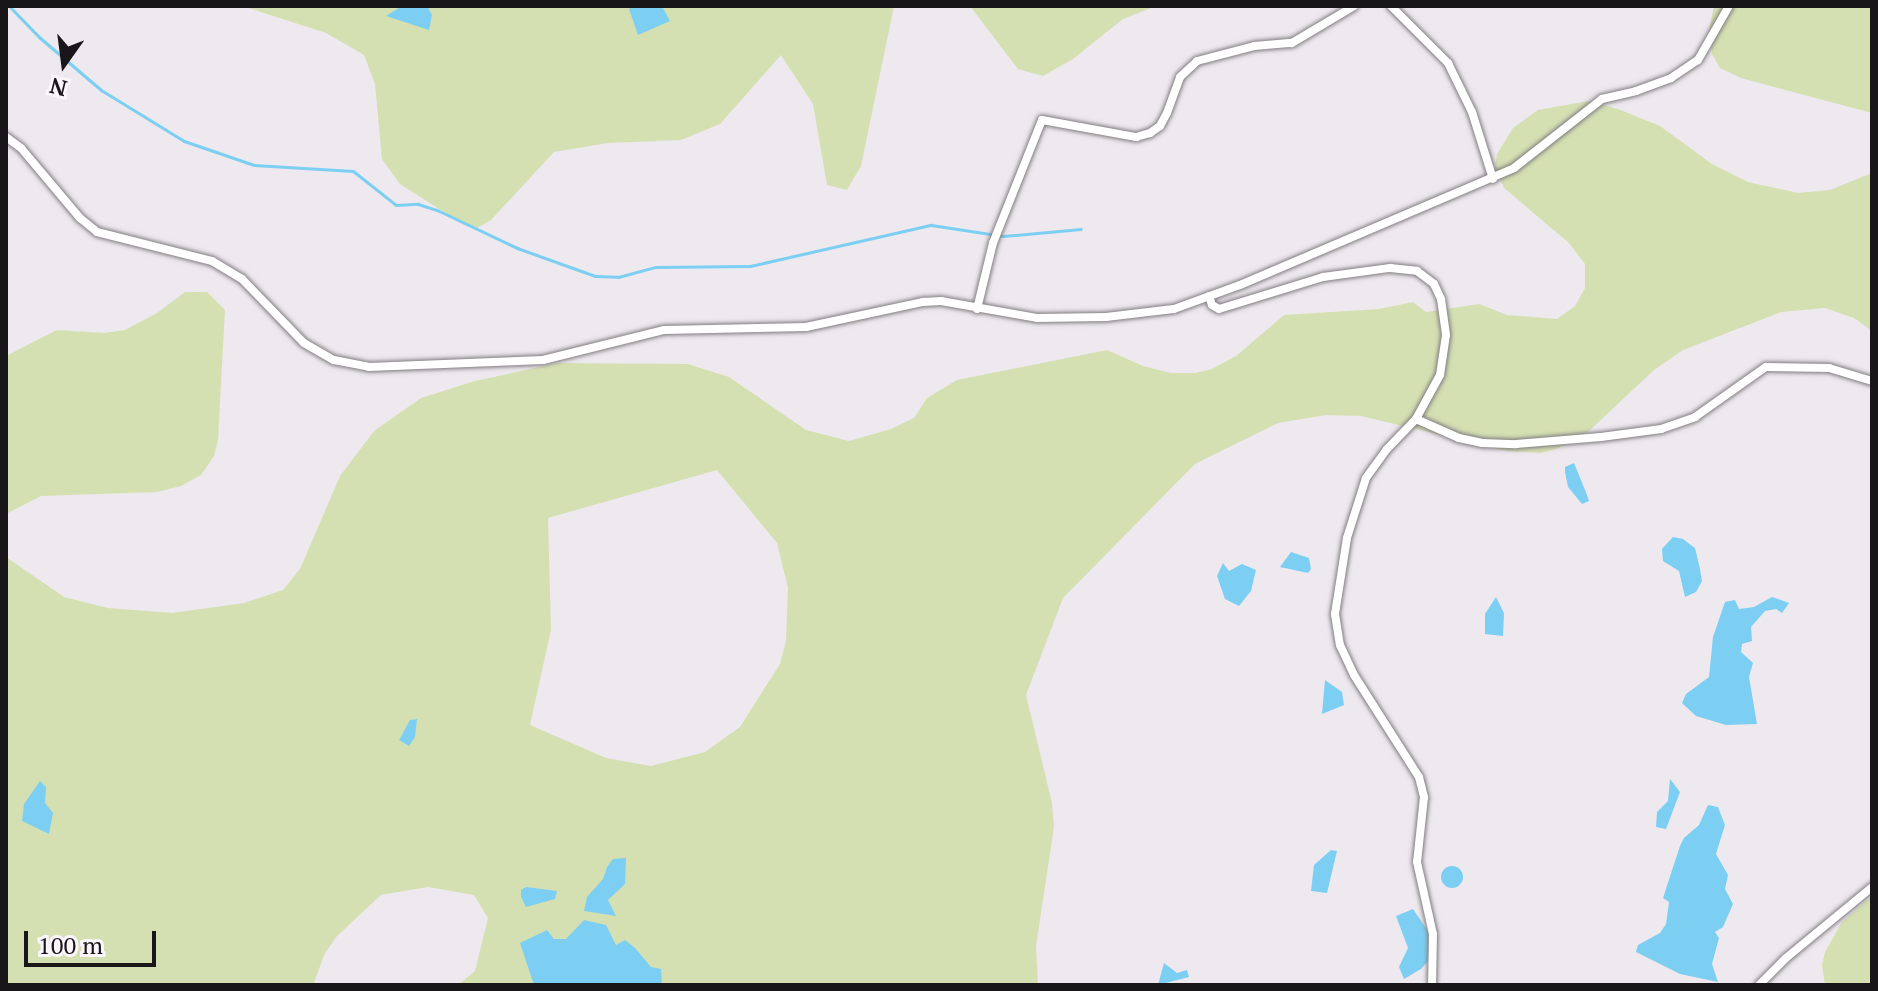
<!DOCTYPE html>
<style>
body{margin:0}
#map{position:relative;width:1878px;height:991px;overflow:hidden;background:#ede9ee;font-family:"PT Serif",serif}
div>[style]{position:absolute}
.green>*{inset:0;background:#d5e0b2}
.water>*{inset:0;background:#7ccff2}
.round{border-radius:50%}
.stream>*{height:3px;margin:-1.5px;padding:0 1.5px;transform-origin:1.5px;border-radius:1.5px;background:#7ccff2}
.roads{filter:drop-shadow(0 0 2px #817d81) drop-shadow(0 0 2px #817d81)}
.street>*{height:8px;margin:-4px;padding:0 4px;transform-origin:4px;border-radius:4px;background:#fff}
span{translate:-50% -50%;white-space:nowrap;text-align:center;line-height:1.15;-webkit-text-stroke:6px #fbf6fb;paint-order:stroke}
.frame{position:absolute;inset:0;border:8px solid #181618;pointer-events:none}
.north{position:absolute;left:24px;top:24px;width:80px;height:80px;-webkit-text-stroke:6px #fbf6fb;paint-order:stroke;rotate:194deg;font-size:22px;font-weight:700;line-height:32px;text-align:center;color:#181618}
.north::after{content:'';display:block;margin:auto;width:28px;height:36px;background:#181618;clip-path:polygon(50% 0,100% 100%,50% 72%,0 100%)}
.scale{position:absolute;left:24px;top:931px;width:132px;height:36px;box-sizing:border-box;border:4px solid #181618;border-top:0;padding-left:10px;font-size:24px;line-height:28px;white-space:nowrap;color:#181618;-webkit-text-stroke:6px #fbf6fb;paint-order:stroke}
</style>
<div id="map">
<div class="green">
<i style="clip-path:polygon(242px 6px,894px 6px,861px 166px,847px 190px,827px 185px,813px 104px,781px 55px,720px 124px,681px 140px,608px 143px,554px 152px,491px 220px,477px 228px,461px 223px,400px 184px,382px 159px,375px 84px,364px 55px,326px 33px)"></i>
<i style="clip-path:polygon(970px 6px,1156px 6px,1123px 19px,1073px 59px,1043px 76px,1018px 69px)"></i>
<i style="clip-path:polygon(1714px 6px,1872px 6px,1872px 113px,1741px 78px,1720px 68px,1712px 54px,1709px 31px)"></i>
<i style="clip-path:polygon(evenodd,1588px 101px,1618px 109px,1660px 126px,1712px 164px,1748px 182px,1798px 193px,1830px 190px,1872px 173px,1872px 331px,1854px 318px,1825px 308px,1781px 312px,1683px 350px,1654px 370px,1589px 431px,1557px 449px,1540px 453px,1507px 451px,1361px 416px,1326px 415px,1278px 423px,1195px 464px,1063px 598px,1026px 695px,1052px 803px,1054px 827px,1036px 946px,1038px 985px,458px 985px,475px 971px,488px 918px,474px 895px,428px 887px,381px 895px,337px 936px,325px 953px,313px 985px,6px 985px,6px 557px,64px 597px,108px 608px,172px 613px,244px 603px,283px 590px,300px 569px,340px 476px,374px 431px,421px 398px,475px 381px,558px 363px,688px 364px,729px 377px,806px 430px,849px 441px,891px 429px,914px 418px,927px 398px,957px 380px,1107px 350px,1143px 366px,1171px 373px,1195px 373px,1212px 369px,1236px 356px,1284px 315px,1379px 309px,1413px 302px,1426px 312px,1479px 304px,1507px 315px,1557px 319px,1575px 306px,1585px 288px,1585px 264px,1569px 243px,1504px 188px,1495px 167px,1497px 154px,1513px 128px,1538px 110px,1588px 101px,717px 470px,777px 543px,788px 588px,786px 641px,780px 664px,740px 727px,705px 752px,651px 766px,606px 758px,530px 725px,551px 630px,548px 518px,717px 470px)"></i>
<i style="clip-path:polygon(185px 292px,207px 292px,225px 310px,218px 440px,214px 456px,201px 475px,181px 486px,157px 492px,41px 496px,6px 514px,6px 356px,57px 330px,104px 333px,125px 330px,157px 313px)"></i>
<i style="clip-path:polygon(1872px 896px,1872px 985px,1825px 985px,1822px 965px,1825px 952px,1842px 922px)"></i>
</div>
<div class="water">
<i style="clip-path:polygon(402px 6px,427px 6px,432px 15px,429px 30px,386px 16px)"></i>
<i style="clip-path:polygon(634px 6px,662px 6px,670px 21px,638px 35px,629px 9px)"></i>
<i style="clip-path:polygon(1574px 463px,1587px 495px,1589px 501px,1582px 504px,1568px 487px,1565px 472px,1565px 467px)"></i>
<i style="clip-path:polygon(1673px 537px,1683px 539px,1695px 548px,1700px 569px,1702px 581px,1696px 592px,1685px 597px,1679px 571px,1663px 561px,1662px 549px)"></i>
<i style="clip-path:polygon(1291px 552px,1309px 558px,1311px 569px,1308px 573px,1280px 567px)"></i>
<i style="clip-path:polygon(1223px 563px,1229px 571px,1242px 564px,1256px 570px,1251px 591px,1239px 606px,1225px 599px,1217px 576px)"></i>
<i style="clip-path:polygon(1496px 597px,1504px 613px,1503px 636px,1485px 634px,1485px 614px)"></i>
<i style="clip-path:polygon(1772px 597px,1789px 603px,1782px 613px,1776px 609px,1765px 611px,1751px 627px,1752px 641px,1742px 644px,1741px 652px,1753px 663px,1749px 677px,1757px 724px,1726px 725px,1696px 716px,1682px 703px,1686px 694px,1709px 677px,1713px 637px,1725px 602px,1735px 600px,1739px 609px,1754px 607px)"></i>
<i style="clip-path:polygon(1325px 680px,1342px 692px,1344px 705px,1322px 714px)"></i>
<i style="clip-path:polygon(417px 719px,415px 737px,409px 746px,399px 740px,410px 720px)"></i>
<i style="clip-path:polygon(1670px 779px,1680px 792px,1666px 829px,1656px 827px,1657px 812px,1668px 801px)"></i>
<i style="clip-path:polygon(40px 781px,46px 787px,45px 803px,53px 813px,49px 834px,22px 821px,24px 804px)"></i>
<i style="clip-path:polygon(1708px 805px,1718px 807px,1725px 825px,1716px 854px,1728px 875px,1725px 889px,1733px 904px,1723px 927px,1715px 932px,1719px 938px,1712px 964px,1718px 982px,1680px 974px,1636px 952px,1638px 945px,1660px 933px,1666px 924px,1669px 902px,1663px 898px,1680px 846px,1684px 838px,1699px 825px)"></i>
<i style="clip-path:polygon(1331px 850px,1337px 851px,1327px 893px,1311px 891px,1314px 865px)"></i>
<i style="clip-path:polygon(626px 858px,625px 884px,608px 900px,616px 916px,584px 911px,587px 897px,603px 879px,607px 867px,613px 859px)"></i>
<i class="round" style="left:1441px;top:866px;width:22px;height:22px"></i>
<i style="clip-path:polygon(526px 887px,557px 891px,555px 899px,526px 907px,521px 897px,521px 890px)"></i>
<i style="clip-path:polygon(1413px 909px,1428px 931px,1430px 959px,1421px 969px,1404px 979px,1399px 967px,1408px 948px,1396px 916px)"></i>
<i style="clip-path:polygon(584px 920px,606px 925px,616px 945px,625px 940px,635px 948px,651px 967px,661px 969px,662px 984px,534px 985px,520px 943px,547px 930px,554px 939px,566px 939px)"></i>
<i style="clip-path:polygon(1164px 963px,1177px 973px,1187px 970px,1189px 977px,1158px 985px)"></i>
</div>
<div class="stream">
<i style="left:9px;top:6px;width:43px;rotate:45.9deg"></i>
<i style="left:39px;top:37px;width:82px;rotate:40.5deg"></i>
<i style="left:101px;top:90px;width:97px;rotate:31.6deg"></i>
<i style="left:184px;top:141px;width:74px;rotate:18.9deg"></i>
<i style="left:254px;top:165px;width:99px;rotate:3.5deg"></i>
<i style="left:353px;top:171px;width:55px;rotate:38.3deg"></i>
<i style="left:396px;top:205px;width:22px;rotate:-3deg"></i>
<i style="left:418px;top:204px;width:20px;rotate:18deg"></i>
<i style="left:437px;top:210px;width:89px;rotate:25.4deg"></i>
<i style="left:517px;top:248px;width:83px;rotate:19.7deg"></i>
<i style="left:595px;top:276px;width:23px;rotate:2deg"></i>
<i style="left:618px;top:277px;width:38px;rotate:-15deg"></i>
<i style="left:655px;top:267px;width:95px;rotate:-0.6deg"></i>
<i style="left:750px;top:266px;width:186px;rotate:-12.8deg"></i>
<i style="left:931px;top:225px;width:73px;rotate:8.7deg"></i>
<i style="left:1003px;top:236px;width:78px;rotate:-5.1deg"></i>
</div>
<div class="roads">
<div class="street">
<i style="left:1391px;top:6px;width:81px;rotate:45deg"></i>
<i style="left:1448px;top:63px;width:55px;rotate:63.9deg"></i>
<i style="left:1472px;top:112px;width:70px;rotate:72.6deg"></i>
<i style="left:6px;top:137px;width:19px;rotate:36deg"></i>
<i style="left:21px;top:148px;width:92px;rotate:49.9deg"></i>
<i style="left:80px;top:218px;width:22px;rotate:39deg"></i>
<i style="left:97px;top:232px;width:119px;rotate:14.2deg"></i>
<i style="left:212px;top:261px;width:35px;rotate:31deg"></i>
<i style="left:242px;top:279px;width:89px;rotate:45.9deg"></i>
<i style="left:304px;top:343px;width:34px;rotate:30deg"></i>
<i style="left:334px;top:360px;width:36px;rotate:11deg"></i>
<i style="left:369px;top:367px;width:174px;rotate:-2.3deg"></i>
<i style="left:543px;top:360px;width:125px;rotate:-13.9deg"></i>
<i style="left:664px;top:330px;width:142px;rotate:-1.2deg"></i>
<i style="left:806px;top:327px;width:120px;rotate:-12.1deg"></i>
<i style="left:923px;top:302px;width:18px;rotate:-3deg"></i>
<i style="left:941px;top:301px;width:97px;rotate:10deg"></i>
<i style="left:1037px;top:318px;width:69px;rotate:-0.8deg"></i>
<i style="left:1106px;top:317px;width:68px;rotate:-6.7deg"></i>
<i style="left:1174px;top:309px;width:70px;rotate:-20deg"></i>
<i style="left:1240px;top:285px;width:298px;rotate:-23.1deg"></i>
<i style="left:1514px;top:168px;width:112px;rotate:-38.1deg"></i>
<i style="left:1602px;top:99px;width:35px;rotate:-13deg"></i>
<i style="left:1636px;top:91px;width:37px;rotate:-20deg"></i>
<i style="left:1671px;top:78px;width:32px;rotate:-34deg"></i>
<i style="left:1698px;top:60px;width:62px;rotate:-60.1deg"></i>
<i style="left:1209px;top:296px;width:9px;rotate:72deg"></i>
<i style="left:1212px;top:305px;width:8px;rotate:30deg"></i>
<i style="left:1219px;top:309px;width:109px;rotate:-17.1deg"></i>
<i style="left:1323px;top:277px;width:68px;rotate:-7.7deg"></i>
<i style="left:1390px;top:268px;width:27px;rotate:6deg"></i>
<i style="left:1417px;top:271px;width:21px;rotate:37deg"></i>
<i style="left:1434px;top:284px;width:17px;rotate:65deg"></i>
<i style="left:1441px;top:299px;width:36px;rotate:82deg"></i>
<i style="left:1446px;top:335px;width:40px;rotate:98.5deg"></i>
<i style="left:1440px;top:375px;width:50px;rotate:118.6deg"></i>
<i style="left:1416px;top:419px;width:42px;rotate:134deg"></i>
<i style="left:1387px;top:449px;width:36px;rotate:126deg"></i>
<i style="left:1366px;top:478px;width:63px;rotate:107.6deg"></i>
<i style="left:1347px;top:538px;width:77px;rotate:99deg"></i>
<i style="left:1335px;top:614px;width:31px;rotate:81deg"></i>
<i style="left:1340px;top:645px;width:33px;rotate:65deg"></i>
<i style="left:1354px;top:675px;width:121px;rotate:57.5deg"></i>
<i style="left:1419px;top:777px;width:21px;rotate:76deg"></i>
<i style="left:1424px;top:797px;width:65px;rotate:96.1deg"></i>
<i style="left:1417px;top:862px;width:74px;rotate:77.5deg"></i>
<i style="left:1433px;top:934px;width:51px;rotate:91.1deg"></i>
<i style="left:977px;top:309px;width:68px;rotate:-76.4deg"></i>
<i style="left:993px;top:243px;width:132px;rotate:-68.3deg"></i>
<i style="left:1042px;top:120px;width:96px;rotate:10.3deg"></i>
<i style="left:1136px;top:137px;width:15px;rotate:-16deg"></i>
<i style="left:1150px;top:133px;width:12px;rotate:-35deg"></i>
<i style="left:1160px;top:126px;width:15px;rotate:-62deg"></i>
<i style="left:1167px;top:113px;width:38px;rotate:-70deg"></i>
<i style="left:1180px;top:77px;width:23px;rotate:-43deg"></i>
<i style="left:1197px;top:61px;width:59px;rotate:-14.7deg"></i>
<i style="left:1254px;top:46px;width:38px;rotate:-5deg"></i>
<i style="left:1292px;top:43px;width:72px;rotate:-30.8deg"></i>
<i style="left:1416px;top:419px;width:47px;rotate:23.8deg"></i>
<i style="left:1459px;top:438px;width:24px;rotate:12deg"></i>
<i style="left:1482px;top:443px;width:34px;rotate:2deg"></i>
<i style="left:1516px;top:444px;width:85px;rotate:-4.7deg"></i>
<i style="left:1601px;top:437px;width:61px;rotate:-7.6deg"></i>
<i style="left:1661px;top:429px;width:36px;rotate:-19deg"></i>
<i style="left:1695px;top:417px;width:87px;rotate:-35.2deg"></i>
<i style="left:1766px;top:367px;width:63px;rotate:0.9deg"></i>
<i style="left:1829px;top:368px;width:45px;rotate:16.8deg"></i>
<i style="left:1759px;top:985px;width:38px;rotate:-45deg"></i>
<i style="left:1786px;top:958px;width:112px;rotate:-39.5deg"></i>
</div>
</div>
<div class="frame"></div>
<div class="north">N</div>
<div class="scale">100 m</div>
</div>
